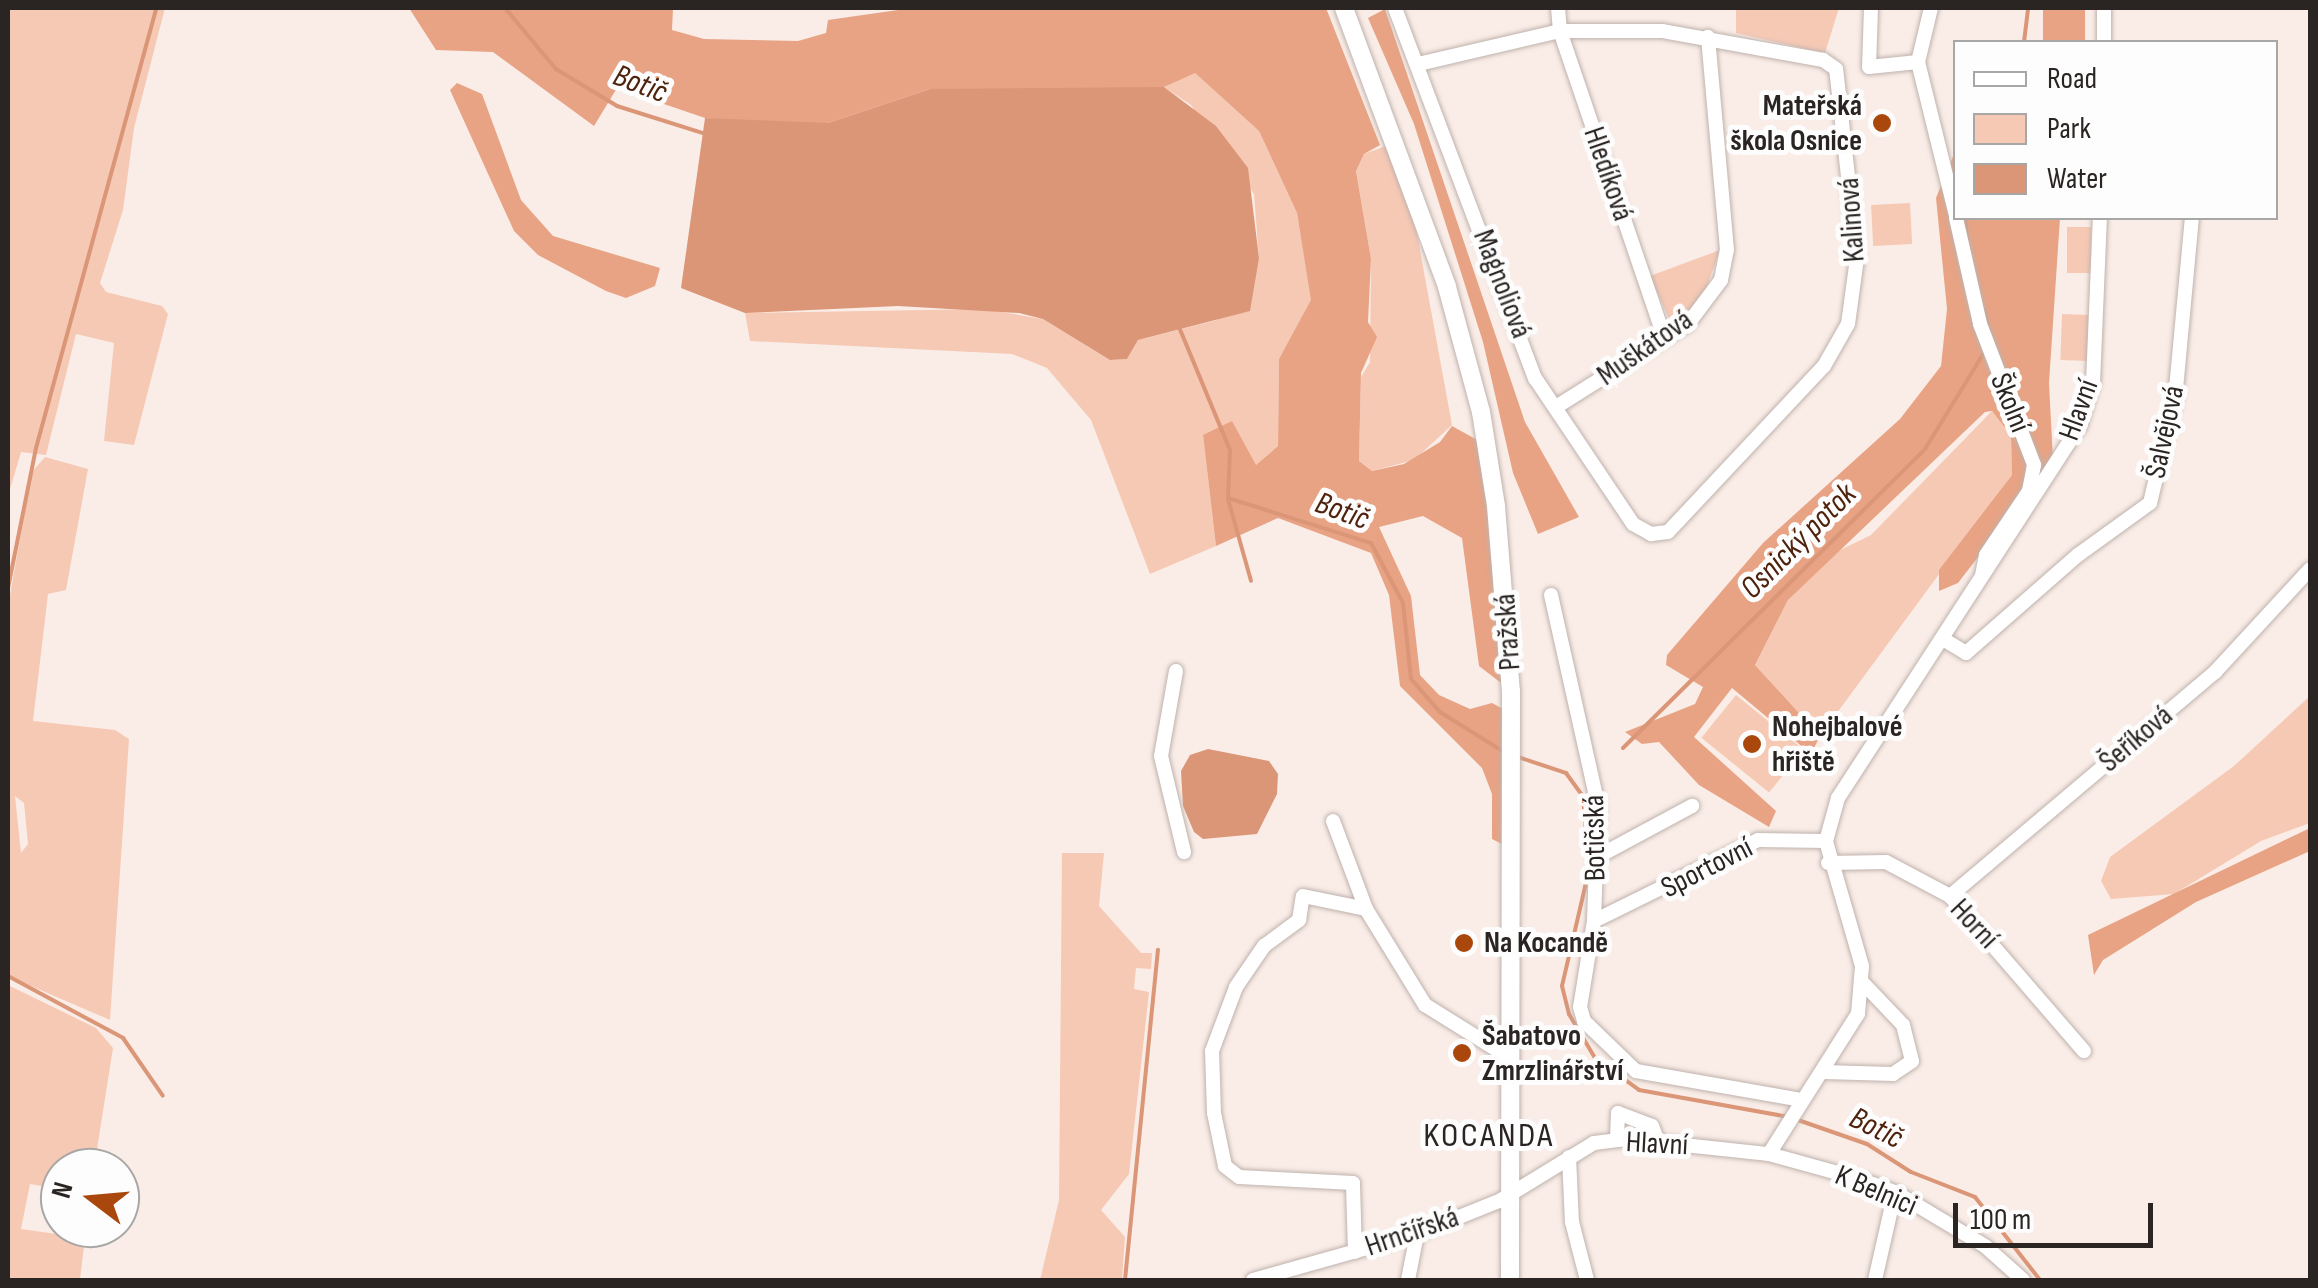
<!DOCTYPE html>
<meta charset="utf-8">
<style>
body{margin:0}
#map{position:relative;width:2318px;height:1288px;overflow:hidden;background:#faede7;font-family:"Sofia Sans Condensed",sans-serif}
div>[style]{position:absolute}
.green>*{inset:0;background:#f6c9b5;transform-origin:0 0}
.forest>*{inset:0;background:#e8a384;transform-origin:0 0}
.water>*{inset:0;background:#da9677}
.stream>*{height:4px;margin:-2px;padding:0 2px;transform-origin:2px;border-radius:2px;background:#da9677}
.roads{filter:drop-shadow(0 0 2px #bfb2ad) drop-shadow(0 0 2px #bfb2ad)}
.minor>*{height:14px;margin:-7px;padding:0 7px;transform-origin:7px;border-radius:7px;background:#fff}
.major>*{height:18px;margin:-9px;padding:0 9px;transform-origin:9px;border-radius:9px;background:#fff}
.dots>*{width:28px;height:28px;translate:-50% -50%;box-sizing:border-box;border:5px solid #fdfdfd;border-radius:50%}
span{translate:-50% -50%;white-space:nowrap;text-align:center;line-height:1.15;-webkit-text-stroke:10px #fdfdfd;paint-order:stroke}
.poi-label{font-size:30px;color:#2a2523;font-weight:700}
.right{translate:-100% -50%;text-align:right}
.left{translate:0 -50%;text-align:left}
.street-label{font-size:30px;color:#2a2523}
.water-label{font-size:32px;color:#4e220c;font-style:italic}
.quarter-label{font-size:35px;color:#2a2523;letter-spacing:2.5px}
.frame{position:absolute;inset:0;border:10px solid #2a2523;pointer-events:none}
.legend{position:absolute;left:1953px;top:40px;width:325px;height:180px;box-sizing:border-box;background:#fdfdfd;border:2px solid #a9a7a6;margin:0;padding:12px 18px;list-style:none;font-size:30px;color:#2a2523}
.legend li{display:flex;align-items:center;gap:20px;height:50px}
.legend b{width:50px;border:2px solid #a9a7a6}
.north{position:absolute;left:40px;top:1148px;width:100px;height:100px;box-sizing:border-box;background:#fdfdfd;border:2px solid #a9a7a6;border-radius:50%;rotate:286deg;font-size:28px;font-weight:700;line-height:40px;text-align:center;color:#2a2523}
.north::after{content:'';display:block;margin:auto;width:35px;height:45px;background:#aa470c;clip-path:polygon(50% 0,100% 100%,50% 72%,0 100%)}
.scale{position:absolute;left:1953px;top:1203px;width:200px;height:45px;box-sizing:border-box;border:5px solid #2a2523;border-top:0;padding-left:12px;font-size:30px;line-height:35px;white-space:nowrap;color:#2a2523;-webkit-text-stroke:8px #fdfdfd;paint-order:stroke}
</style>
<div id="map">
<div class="green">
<i style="clip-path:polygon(8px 8px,165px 8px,134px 128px,123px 210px,100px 283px,106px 292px,162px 306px,168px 314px,134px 445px,104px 441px,114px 343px,76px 334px,46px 455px,21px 452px,8px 496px)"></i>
<i style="clip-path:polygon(1736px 8px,1839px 8px,1825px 53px,1736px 33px)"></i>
<i style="clip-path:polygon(1194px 72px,1259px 131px,1297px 213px,1312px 301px,1279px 359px,1278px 446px,1256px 465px,1203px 435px,1216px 546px,1150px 574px,1091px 420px,1047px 368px,1012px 354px,750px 341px,745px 313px,984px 309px,1043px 319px,1110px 360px,1127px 359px,1138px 340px,1217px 320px,1259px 259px,1254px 194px,1191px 105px,1164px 87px)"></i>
<i style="clip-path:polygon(1386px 146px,1411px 201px,1452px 425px,1414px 460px,1372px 471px,1359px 461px,1361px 377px,1370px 362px,1371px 259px,1356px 171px,1364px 154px)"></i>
<i style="left:1910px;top:203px;width:41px;height:39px;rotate:87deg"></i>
<i style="left:2091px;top:227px;width:46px;height:24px;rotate:90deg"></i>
<i style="clip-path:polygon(1720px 250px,1702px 300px,1680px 322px,1670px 321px,1650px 276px)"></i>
<i style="left:2062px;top:314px;width:27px;height:46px;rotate:2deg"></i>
<i style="clip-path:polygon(1992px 411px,2011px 436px,2012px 475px,1820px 736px,1755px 665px,1788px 600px,1832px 554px,1871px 535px)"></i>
<i style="clip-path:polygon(evenodd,45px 457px,88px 469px,66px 590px,48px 594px,33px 721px,115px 730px,129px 739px,110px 1020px,8px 976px,8px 606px,32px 472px,45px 457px,15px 796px,24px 803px,28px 844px,21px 853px,15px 796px)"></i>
<i style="left:1736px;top:695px;width:87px;height:55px;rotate:39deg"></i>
<i style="clip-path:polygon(2310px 696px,2310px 823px,2261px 841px,2174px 894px,2111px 899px,2101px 881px,2110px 857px,2234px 766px)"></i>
<i style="clip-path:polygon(1062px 853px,1104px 853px,1099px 906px,1141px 953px,1152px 953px,1151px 969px,1136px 968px,1134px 989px,1149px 992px,1129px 1174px,1101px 1210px,1125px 1237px,1122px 1280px,1040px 1280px,1059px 1200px)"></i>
<i style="clip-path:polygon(8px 985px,96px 1028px,113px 1048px,94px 1168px,60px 1168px,60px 1189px,30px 1184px,21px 1229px,85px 1238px,80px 1280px,8px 1280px)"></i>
</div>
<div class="forest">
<i style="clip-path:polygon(409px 8px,673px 8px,672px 30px,704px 39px,798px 41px,826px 33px,828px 20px,912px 8px,1326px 8px,1380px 145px,1364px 154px,1356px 171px,1371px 259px,1368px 322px,1377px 337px,1361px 373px,1359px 461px,1372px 471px,1404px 464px,1440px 442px,1452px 426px,1479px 441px,1495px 545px,1505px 686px,1479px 666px,1462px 538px,1423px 516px,1379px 527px,1411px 596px,1420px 675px,1439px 695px,1470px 709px,1492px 703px,1505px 710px,1502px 844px,1492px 839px,1492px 794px,1482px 768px,1400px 686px,1389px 595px,1371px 553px,1278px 518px,1216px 546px,1203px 435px,1232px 421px,1256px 465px,1278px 446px,1279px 359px,1311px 300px,1297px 213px,1259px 131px,1195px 73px,1164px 87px,1116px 92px,930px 89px,828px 123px,794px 125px,705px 118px,617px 88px,594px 126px,493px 52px,436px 50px)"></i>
<i style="left:2043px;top:8px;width:42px;height:34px"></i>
<i style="clip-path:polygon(1385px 9px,1525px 422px,1579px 517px,1538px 534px,1513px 473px,1483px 342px,1414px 124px,1368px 18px)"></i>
<i style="clip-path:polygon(457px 83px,482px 94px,521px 200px,553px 236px,660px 268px,655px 286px,626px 298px,606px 291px,538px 255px,514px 231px,450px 90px)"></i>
<i style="clip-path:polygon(1954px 154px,1956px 218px,2060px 218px,2049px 383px,2053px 460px,1958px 583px,1939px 591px,1939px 570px,2012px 475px,2011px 436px,1992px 411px,1985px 412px,1788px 600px,1755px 665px,1820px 736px,1811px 754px,1732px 688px,1694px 737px,1776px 811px,1769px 827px,1699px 785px,1659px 742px,1642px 744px,1625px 732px,1695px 704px,1703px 687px,1666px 665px,1667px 655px,1763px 543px,1900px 419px,1941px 366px,1947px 309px,1936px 198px)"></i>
<i style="clip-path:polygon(2310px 828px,2310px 851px,2196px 902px,2103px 960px,2094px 975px,2088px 935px)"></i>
</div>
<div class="water">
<i style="clip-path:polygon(1164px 87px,1216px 126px,1248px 168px,1259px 258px,1250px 311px,1138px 340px,1127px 359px,1110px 360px,1043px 319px,1019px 313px,898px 306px,745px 313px,681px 288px,705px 118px,828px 123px,930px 89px)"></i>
<i style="clip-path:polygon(1208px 749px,1269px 761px,1278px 774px,1277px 794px,1257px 834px,1203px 839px,1194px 832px,1183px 806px,1181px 771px,1190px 755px)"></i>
</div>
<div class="stream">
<i style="left:505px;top:8px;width:80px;rotate:50.1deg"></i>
<i style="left:556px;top:69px;width:71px;rotate:31.2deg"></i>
<i style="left:617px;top:106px;width:96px;rotate:17.5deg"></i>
<i style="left:2024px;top:42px;width:34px;rotate:-83deg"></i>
<i style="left:1965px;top:218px;width:20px;rotate:84deg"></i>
<i style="left:1984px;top:310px;width:21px;rotate:76deg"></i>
<i style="left:1179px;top:327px;width:133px;rotate:67.5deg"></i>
<i style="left:1230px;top:450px;width:48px;rotate:92.4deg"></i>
<i style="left:1228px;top:498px;width:150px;rotate:17.5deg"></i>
<i style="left:1371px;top:543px;width:68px;rotate:61.9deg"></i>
<i style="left:1403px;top:603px;width:76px;rotate:84deg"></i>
<i style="left:1411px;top:679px;width:44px;rotate:48.7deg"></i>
<i style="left:1440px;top:712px;width:75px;rotate:32deg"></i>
<i style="left:1228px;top:499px;width:85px;rotate:74.3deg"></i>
<i style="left:8px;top:588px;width:143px;rotate:-78.7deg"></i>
<i style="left:36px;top:448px;width:456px;rotate:-74.7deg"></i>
<i style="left:1623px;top:748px;width:425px;rotate:-44.7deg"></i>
<i style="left:1925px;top:449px;width:115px;rotate:-58.5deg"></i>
<i style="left:1518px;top:757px;width:51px;rotate:18.4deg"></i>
<i style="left:1566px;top:773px;width:29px;rotate:54deg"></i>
<i style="left:1583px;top:796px;width:74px;rotate:85.4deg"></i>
<i style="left:1589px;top:870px;width:119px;rotate:103.1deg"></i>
<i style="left:1562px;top:986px;width:29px;rotate:76deg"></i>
<i style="left:1569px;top:1014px;width:51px;rotate:59.4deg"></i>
<i style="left:1595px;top:1058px;width:54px;rotate:36deg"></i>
<i style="left:1639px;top:1090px;width:152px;rotate:10.2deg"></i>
<i style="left:8px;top:976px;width:131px;rotate:28.3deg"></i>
<i style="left:123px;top:1038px;width:70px;rotate:55.4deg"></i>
<i style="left:1798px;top:1120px;width:73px;rotate:19.2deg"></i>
<i style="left:1867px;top:1144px;width:52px;rotate:32.5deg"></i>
<i style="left:1911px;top:1172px;width:69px;rotate:21.3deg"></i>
<i style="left:1975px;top:1197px;width:105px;rotate:51.9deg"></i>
<i style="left:1125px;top:1280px;width:332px;rotate:-84.3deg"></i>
</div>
<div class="roads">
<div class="minor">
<i style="left:1395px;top:8px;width:396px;rotate:69.3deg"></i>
<i style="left:1535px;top:378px;width:176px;rotate:56.1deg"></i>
<i style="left:1633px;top:524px;width:21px;rotate:29deg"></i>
<i style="left:1651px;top:534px;width:17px;rotate:-7deg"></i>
<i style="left:1668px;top:532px;width:228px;rotate:-46.8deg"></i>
<i style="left:1824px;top:366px;width:48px;rotate:-60.3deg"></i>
<i style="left:1848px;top:324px;width:67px;rotate:-82.2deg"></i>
<i style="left:1857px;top:258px;width:190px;rotate:-96.3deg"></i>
<i style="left:1836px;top:69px;width:16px;rotate:-145deg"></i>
<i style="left:1823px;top:60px;width:164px;rotate:-169.8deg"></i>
<i style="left:1662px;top:31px;width:102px;rotate:180deg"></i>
<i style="left:1560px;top:31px;width:146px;rotate:166.9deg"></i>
<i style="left:1558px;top:8px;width:23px;rotate:85deg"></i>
<i style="left:1560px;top:31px;width:325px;rotate:71.2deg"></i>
<i style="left:1871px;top:8px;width:59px;rotate:91.9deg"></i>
<i style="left:1869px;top:67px;width:49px;rotate:-5.8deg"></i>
<i style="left:1918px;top:62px;width:56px;rotate:-76.5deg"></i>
<i style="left:2104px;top:8px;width:34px;rotate:90deg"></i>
<i style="left:1918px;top:62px;width:159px;rotate:76.1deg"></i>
<i style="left:1956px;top:218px;width:109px;rotate:77.2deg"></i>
<i style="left:1980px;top:324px;width:151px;rotate:69deg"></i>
<i style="left:2034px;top:465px;width:26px;rotate:101deg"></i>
<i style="left:2029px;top:491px;width:77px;rotate:123.9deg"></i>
<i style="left:1986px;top:555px;width:20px;rotate:101deg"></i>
<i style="left:1556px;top:407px;width:156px;rotate:-32.2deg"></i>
<i style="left:1688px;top:324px;width:55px;rotate:-53.1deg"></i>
<i style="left:1721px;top:280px;width:31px;rotate:-79deg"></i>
<i style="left:1727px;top:250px;width:214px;rotate:-95.1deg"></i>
<i style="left:1551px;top:595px;width:216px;rotate:77.4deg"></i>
<i style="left:1598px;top:806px;width:115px;rotate:92deg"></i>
<i style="left:1594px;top:921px;width:87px;rotate:99.2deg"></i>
<i style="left:1580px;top:1007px;width:15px;rotate:74deg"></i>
<i style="left:1584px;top:1021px;width:72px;rotate:43.9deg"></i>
<i style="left:1636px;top:1071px;width:169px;rotate:9.9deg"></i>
<i style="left:1943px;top:639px;width:27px;rotate:31deg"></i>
<i style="left:1966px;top:653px;width:149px;rotate:-41.2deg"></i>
<i style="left:2078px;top:555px;width:89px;rotate:-35.8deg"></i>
<i style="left:2150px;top:503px;width:106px;rotate:-76.4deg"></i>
<i style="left:2175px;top:400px;width:183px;rotate:-84.7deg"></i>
<i style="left:1176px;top:671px;width:86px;rotate:100deg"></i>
<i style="left:1161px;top:756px;width:99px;rotate:76.5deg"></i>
<i style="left:1333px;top:821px;width:94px;rotate:69.4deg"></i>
<i style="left:1366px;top:909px;width:113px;rotate:58.4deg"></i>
<i style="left:1425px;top:1005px;width:97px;rotate:31.9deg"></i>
<i style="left:1599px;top:856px;width:106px;rotate:-28.3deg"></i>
<i style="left:1828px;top:863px;width:58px;rotate:-1deg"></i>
<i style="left:1886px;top:862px;width:72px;rotate:28deg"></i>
<i style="left:1950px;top:896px;width:205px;rotate:49.2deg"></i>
<i style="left:1950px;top:896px;width:347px;rotate:-40.2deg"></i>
<i style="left:2215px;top:672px;width:140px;rotate:-47.3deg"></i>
<i style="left:1594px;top:921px;width:183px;rotate:-26.3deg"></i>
<i style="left:1758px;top:840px;width:68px;rotate:0.8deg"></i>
<i style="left:1824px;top:1072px;width:69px;rotate:1.7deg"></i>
<i style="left:1893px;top:1074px;width:23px;rotate:-34deg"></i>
<i style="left:1912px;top:1061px;width:37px;rotate:-104deg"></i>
<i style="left:1903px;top:1025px;width:59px;rotate:-133.6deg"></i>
<i style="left:1617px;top:1140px;width:27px;rotate:-88deg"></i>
<i style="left:1618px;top:1113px;width:36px;rotate:21deg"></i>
<i style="left:1652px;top:1126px;width:17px;rotate:69deg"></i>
<i style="left:1769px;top:1154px;width:166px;rotate:-57.6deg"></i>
<i style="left:1858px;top:1014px;width:48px;rotate:-85.2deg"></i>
<i style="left:1862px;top:966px;width:130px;rotate:-106.1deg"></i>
<i style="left:1826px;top:841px;width:45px;rotate:-74.4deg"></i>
<i style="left:1838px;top:798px;width:445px;rotate:-57deg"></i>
<i style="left:2080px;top:425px;width:44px;rotate:-72.8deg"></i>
<i style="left:2093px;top:383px;width:165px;rotate:-87.6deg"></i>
<i style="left:1569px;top:1157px;width:65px;rotate:87.4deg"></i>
<i style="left:1572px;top:1222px;width:60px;rotate:75.5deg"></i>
<i style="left:1355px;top:1252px;width:69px;rotate:-91.7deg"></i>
<i style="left:1353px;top:1183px;width:114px;rotate:-177deg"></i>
<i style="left:1239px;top:1177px;width:18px;rotate:-142deg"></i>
<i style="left:1225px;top:1166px;width:54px;rotate:-101.7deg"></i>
<i style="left:1214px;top:1113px;width:62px;rotate:-91.8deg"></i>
<i style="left:1212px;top:1051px;width:68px;rotate:-69.4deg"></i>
<i style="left:1236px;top:987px;width:50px;rotate:-55.7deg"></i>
<i style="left:1264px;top:946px;width:44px;rotate:-36.6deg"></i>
<i style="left:1299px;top:920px;width:24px;rotate:-81deg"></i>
<i style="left:1303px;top:896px;width:64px;rotate:11.7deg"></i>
<i style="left:1253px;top:1280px;width:170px;rotate:-15.7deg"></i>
<i style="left:1417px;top:1234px;width:91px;rotate:-22deg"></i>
<i style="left:1501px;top:1200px;width:109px;rotate:-31.5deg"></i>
<i style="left:1594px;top:1143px;width:34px;rotate:-7deg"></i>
<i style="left:1628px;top:1139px;width:142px;rotate:6.1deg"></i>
<i style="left:1769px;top:1154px;width:93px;rotate:15.5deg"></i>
<i style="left:1859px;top:1179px;width:38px;rotate:20deg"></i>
<i style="left:1895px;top:1192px;width:105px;rotate:31deg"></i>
<i style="left:1985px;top:1246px;width:51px;rotate:41.8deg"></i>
<i style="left:1408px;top:1280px;width:47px;rotate:-78.9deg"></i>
<i style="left:1875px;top:1280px;width:90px;rotate:-77.2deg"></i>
</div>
<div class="major">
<i style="left:1344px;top:8px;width:297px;rotate:69.7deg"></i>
<i style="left:1447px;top:287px;width:130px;rotate:74.8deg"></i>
<i style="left:1481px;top:412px;width:95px;rotate:80.9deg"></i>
<i style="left:1496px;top:506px;width:186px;rotate:85.4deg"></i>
<i style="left:1511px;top:691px;width:589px;rotate:90.1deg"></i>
</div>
</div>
<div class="dots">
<i style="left:1882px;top:123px;background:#aa470c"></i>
<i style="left:1752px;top:744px;background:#aa470c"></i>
<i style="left:1464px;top:943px;background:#aa470c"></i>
<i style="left:1462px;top:1053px;background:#aa470c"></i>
</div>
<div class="poi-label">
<span class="right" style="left:1862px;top:123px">Mateřská<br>škola Osnice</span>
<span class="left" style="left:1772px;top:744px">Nohejbalové<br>hřiště</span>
<span class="left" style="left:1484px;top:943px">Na Kocandě</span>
<span class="left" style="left:1482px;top:1053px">Šabatovo<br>Zmrzlinářství</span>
</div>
<div class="street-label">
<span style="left:1608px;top:174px;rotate:71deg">Hledíková</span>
<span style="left:1852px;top:220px;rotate:-94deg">Kalinová</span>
<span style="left:1502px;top:284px;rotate:69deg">Magnoliová</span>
<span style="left:1645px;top:348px;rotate:-35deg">Muškátová</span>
<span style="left:2010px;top:403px;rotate:68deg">Školní</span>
<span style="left:2079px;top:410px;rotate:-70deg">Hlavní</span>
<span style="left:2165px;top:432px;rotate:-78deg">Šalvějová</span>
<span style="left:1508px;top:632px;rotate:-94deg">Pražská</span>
<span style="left:2136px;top:739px;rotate:-40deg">Šeříková</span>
<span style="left:1595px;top:838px;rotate:-91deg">Botičská</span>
<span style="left:1707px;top:868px;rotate:-27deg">Sportovní</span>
<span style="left:1974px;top:924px;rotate:47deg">Horní</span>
<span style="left:1657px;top:1144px;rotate:3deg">Hlavní</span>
<span style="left:1876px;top:1191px;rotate:23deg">K Belnici</span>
<span style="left:1412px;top:1232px;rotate:-19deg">Hrnčířská</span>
</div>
<div class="water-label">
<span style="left:640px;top:85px;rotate:21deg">Botič</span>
<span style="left:1342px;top:512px;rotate:20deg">Botič</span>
<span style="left:1799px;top:542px;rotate:-45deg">Osnický potok</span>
<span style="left:1876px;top:1129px;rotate:26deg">Botič</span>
</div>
<div class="quarter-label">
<span style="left:1489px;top:1136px">KOCANDA</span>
</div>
<div class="frame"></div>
<ul class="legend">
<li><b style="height:12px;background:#fff"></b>Road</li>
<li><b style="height:28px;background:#f6c9b5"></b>Park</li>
<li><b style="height:28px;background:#da9677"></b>Water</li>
</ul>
<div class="north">N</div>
<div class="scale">100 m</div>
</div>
